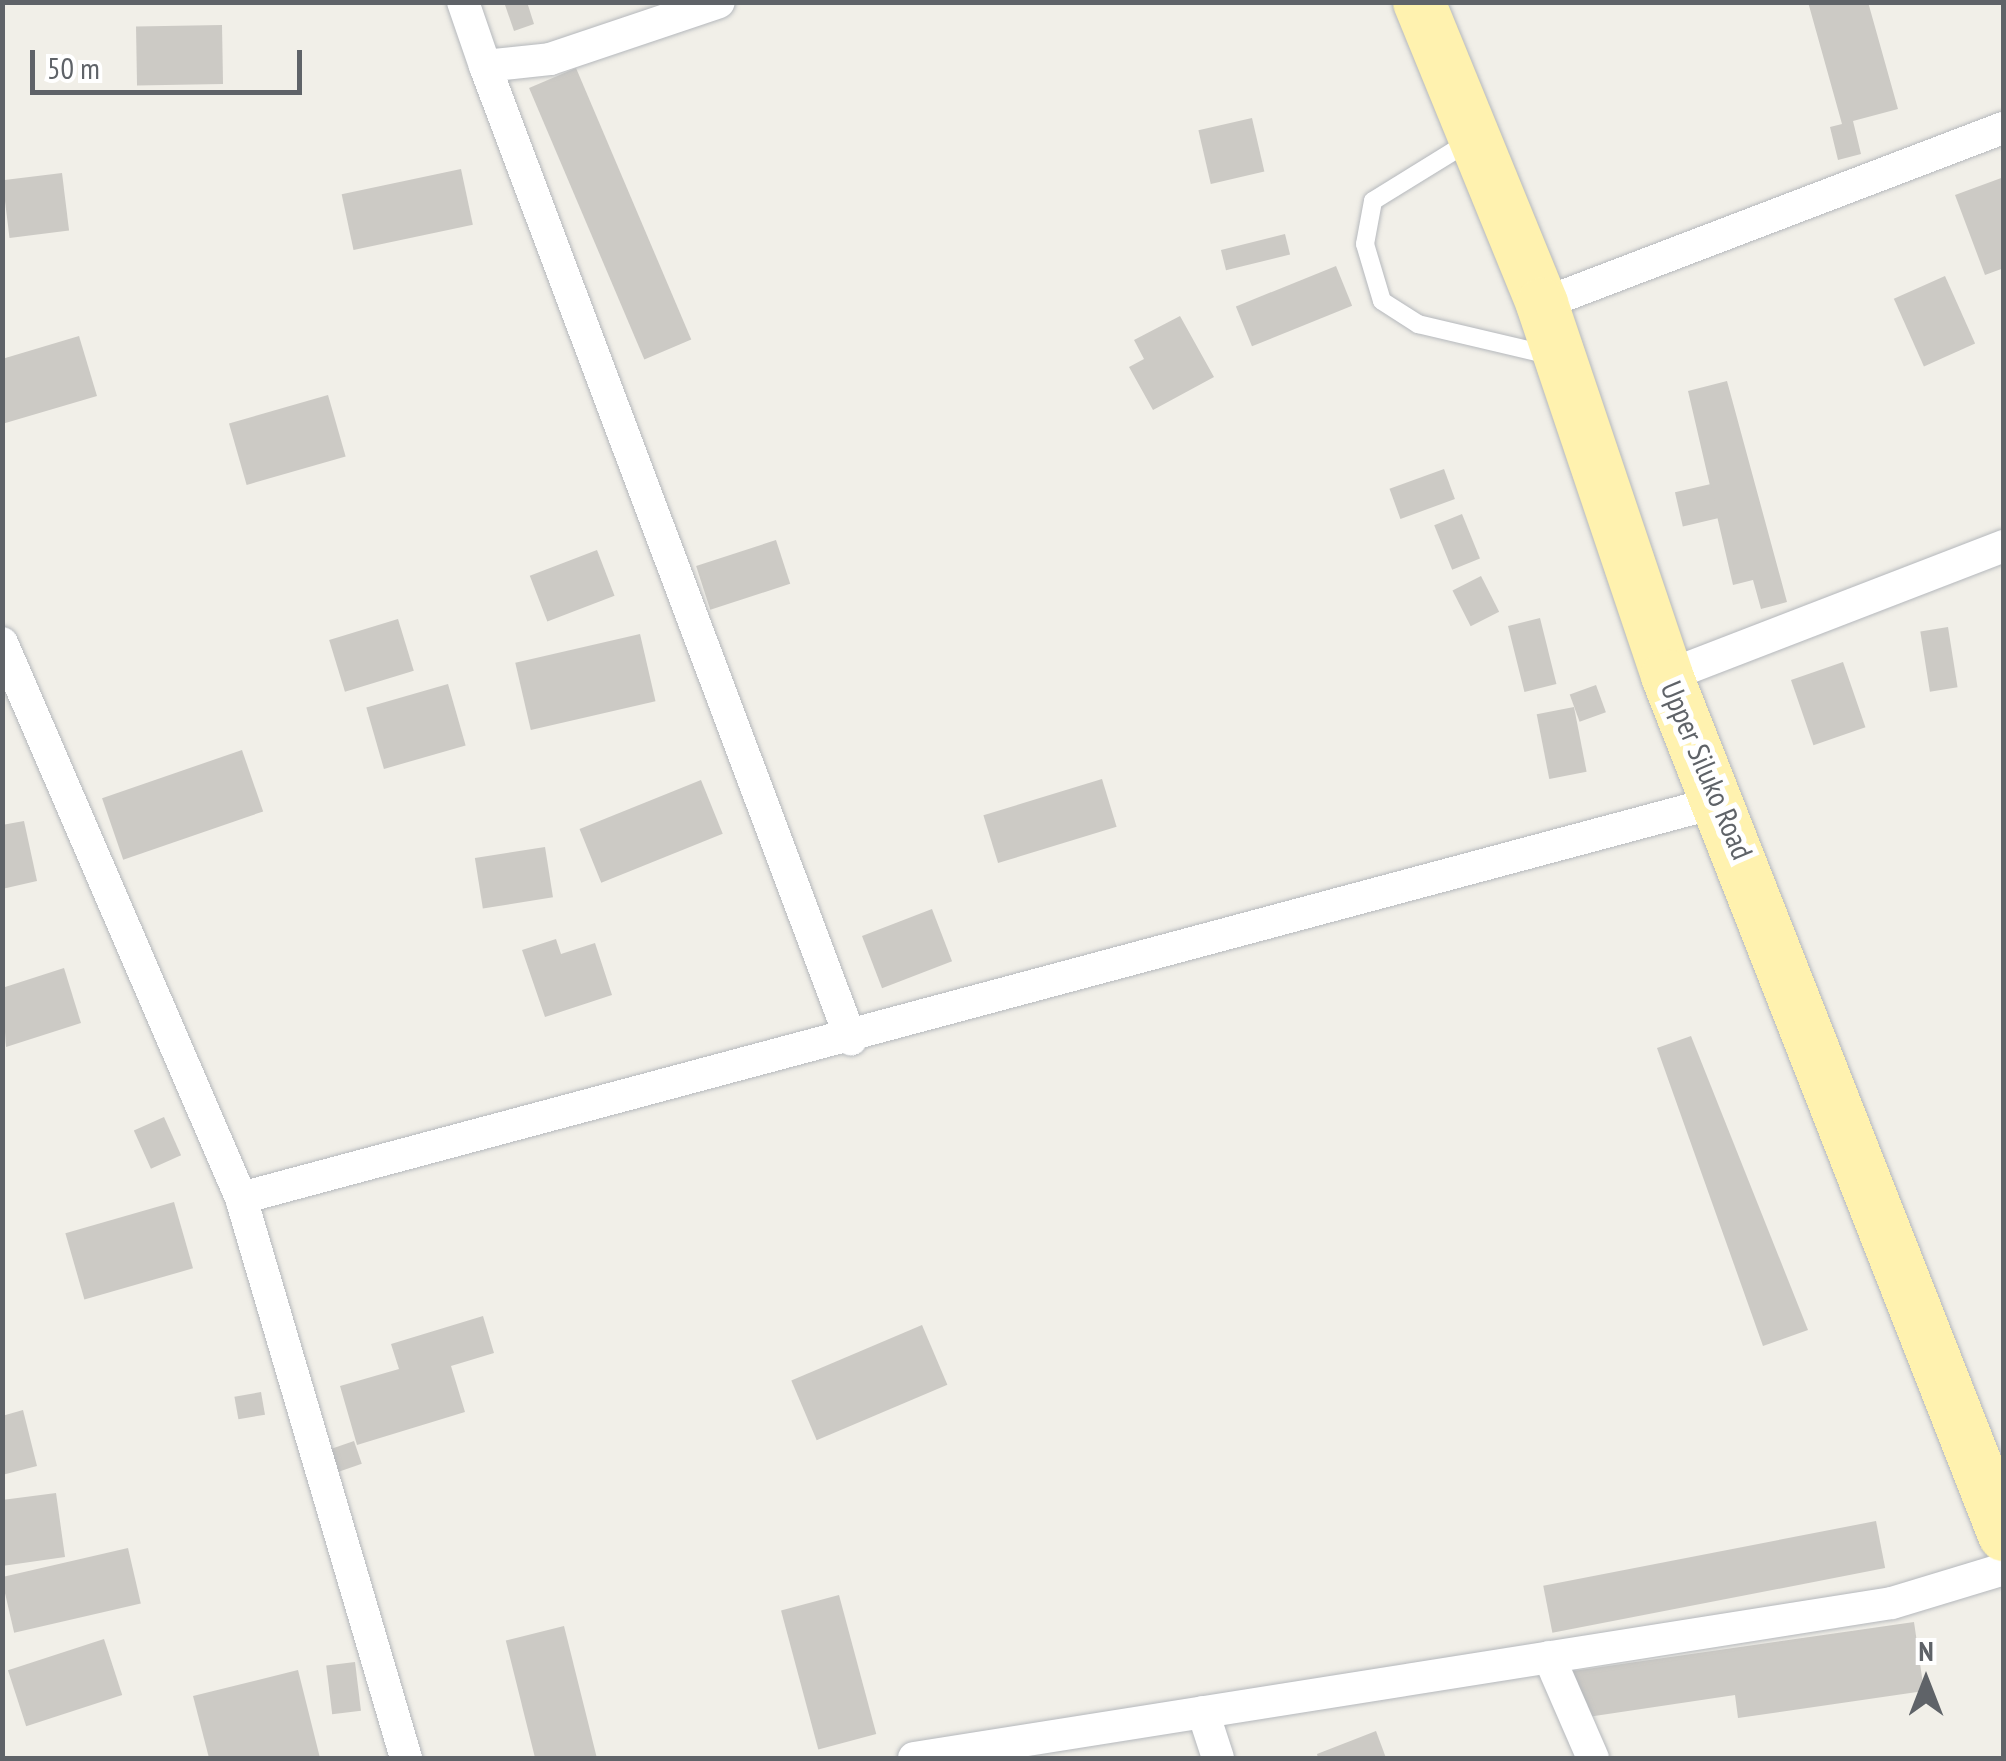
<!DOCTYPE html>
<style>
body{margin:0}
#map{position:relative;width:2006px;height:1761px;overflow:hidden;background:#f1efe8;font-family:"PT Sans Narrow",sans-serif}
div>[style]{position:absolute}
.building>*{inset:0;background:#cccac5;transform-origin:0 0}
.roads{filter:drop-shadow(0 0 2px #b5b8bc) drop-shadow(0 0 2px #b5b8bc)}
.service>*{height:18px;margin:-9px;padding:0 9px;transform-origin:9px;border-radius:9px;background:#fff}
.minor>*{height:32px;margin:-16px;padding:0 16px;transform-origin:16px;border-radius:16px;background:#fff}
.primary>*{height:52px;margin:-26px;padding:0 26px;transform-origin:26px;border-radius:26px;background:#fff2af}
span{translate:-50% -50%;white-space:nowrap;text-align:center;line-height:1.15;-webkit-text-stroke:10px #fff;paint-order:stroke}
.street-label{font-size:30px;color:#5f6368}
.frame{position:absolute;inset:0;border:5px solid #5f6368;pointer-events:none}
.north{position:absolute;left:1876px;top:1631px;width:100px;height:100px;-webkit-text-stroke:8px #fff;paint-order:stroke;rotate:0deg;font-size:28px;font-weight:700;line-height:40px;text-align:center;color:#5f6368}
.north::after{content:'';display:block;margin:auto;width:35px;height:45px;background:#5f6368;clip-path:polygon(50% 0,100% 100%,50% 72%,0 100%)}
.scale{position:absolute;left:30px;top:50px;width:272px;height:45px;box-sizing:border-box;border:5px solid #5f6368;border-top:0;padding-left:12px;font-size:30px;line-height:35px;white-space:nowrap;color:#5f6368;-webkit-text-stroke:8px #fff;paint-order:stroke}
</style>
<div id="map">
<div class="building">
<i style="clip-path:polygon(504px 2px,527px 2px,534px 24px,514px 31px)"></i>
<i style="clip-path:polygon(1808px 2px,1868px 2px,1898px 109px,1853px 121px,1861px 154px,1838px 160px,1830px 127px,1842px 124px)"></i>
<i style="left:222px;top:25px;width:59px;height:86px;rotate:89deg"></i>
<i style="left:576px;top:68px;width:295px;height:51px;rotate:67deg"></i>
<i style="left:1252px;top:118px;width:55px;height:55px;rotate:77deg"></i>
<i style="left:461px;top:169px;width:57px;height:122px;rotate:78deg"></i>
<i style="left:62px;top:173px;width:58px;height:60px;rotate:83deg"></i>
<i style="clip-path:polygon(2004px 177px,2004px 268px,1985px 275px,1955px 195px)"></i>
<i style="left:1285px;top:234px;width:21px;height:66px;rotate:76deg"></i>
<i style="left:1336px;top:266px;width:43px;height:108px;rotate:68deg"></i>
<i style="left:1945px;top:276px;width:74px;height:56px;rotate:66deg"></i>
<i style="clip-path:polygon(1180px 316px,1214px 377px,1153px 410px,1129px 367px,1144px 359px,1134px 340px)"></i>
<i style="clip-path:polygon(79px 336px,97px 396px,2px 424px,2px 359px)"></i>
<i style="clip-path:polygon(1727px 381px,1787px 602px,1761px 609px,1753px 580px,1733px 585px,1688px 391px)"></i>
<i style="left:328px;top:395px;width:64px;height:103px;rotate:74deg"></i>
<i style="left:1444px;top:469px;width:32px;height:58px;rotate:70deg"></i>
<i style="left:1711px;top:484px;width:35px;height:37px;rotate:77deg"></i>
<i style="left:1462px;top:514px;width:48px;height:30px;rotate:68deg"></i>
<i style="left:776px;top:540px;width:46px;height:84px;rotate:72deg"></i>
<i style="left:597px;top:550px;width:49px;height:72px;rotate:69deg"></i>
<i style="left:1481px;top:576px;width:40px;height:32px;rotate:63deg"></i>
<i style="left:1540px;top:618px;width:68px;height:33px;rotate:76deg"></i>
<i style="left:398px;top:619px;width:54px;height:72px;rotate:73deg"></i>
<i style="left:1948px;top:627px;width:61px;height:28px;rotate:81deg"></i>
<i style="left:640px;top:634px;width:69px;height:128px;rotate:77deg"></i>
<i style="left:1843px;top:662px;width:69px;height:55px;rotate:71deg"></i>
<i style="left:448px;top:684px;width:64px;height:85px;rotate:74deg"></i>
<i style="left:1596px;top:685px;width:29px;height:28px;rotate:70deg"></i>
<i style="left:1574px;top:707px;width:66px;height:38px;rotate:79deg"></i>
<i style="left:242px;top:750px;width:65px;height:148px;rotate:71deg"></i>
<i style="left:1102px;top:779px;width:50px;height:124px;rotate:73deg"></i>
<i style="left:701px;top:780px;width:58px;height:131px;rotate:68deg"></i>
<i style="clip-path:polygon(24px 821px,37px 881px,2px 889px,2px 825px)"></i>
<i style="left:545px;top:847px;width:51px;height:71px;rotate:81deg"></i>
<i style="left:932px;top:909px;width:56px;height:75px;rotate:69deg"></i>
<i style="clip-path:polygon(556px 939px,561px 954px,595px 943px,612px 995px,545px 1017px,522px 950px)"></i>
<i style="clip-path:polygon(64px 968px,81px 1023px,6px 1047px,2px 988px)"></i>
<i style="clip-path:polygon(1691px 1036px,1808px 1330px,1763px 1346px,1657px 1048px)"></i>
<i style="left:164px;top:1117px;width:42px;height:33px;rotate:66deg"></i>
<i style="left:174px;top:1202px;width:69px;height:113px;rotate:74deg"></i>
<i style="clip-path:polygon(483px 1316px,494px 1353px,451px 1366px,465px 1412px,357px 1445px,340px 1386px,399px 1369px,391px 1344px)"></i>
<i style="left:922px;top:1325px;width:65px;height:142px;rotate:67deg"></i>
<i style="left:261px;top:1392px;width:23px;height:27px;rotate:80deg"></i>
<i style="clip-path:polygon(23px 1410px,37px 1466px,2px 1475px,2px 1416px)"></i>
<i style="left:354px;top:1441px;width:24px;height:26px;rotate:71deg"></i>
<i style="clip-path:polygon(56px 1493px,65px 1557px,2px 1566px,2px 1500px)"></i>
<i style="left:1876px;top:1521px;width:48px;height:339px;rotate:79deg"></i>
<i style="left:128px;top:1548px;width:57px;height:130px;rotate:77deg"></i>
<i style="left:839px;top:1595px;width:144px;height:60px;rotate:75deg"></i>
<i style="clip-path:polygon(1914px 1622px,1924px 1691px,1738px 1718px,1735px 1695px,1581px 1718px,1573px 1671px)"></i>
<i style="left:564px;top:1626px;width:136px;height:60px;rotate:76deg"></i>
<i style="left:104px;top:1639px;width:59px;height:101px;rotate:72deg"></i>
<i style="left:355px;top:1662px;width:49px;height:29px;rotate:83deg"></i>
<i style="clip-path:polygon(298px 1670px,320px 1758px,209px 1758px,193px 1696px)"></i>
<i style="clip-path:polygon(1376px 1731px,1386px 1758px,1318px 1758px,1317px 1754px)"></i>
</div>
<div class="roads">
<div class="service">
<i style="left:1470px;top:141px;width:114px;rotate:148.3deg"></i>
<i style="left:1373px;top:201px;width:44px;rotate:100.5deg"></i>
<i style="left:1365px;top:244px;width:59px;rotate:73.4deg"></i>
<i style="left:1382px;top:301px;width:43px;rotate:32.6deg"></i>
<i style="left:1418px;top:324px;width:139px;rotate:13.3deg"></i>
</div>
<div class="minor">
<i style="left:463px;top:2px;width:68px;rotate:71deg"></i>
<i style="left:485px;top:66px;width:65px;rotate:-6.1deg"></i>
<i style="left:550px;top:59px;width:178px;rotate:-18.6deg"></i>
<i style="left:485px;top:66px;width:1040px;rotate:69.39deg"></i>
<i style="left:1542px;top:304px;width:494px;rotate:-20.9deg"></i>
<i style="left:2px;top:643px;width:604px;rotate:66.7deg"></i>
<i style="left:241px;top:1198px;width:584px;rotate:73.58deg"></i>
<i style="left:1667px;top:676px;width:361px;rotate:-21.1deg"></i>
<i style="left:241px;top:1198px;width:1533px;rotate:-15.01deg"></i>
<i style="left:1549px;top:1657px;width:110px;rotate:66.5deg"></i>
<i style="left:1203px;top:1712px;width:48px;rotate:71.9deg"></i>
<i style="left:914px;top:1758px;width:990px;rotate:-9.01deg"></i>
<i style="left:1892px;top:1603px;width:117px;rotate:-16.9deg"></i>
</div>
<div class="primary">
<i style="left:1419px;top:2px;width:326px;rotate:67.8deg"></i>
<i style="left:1542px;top:304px;width:392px;rotate:71.4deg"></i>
<i style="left:1667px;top:676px;width:923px;rotate:68.58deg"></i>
</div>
</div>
<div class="street-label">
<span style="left:1707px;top:770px;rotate:67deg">Upper Siluko Road</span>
</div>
<div class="frame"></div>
<div class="north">N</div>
<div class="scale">50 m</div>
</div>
